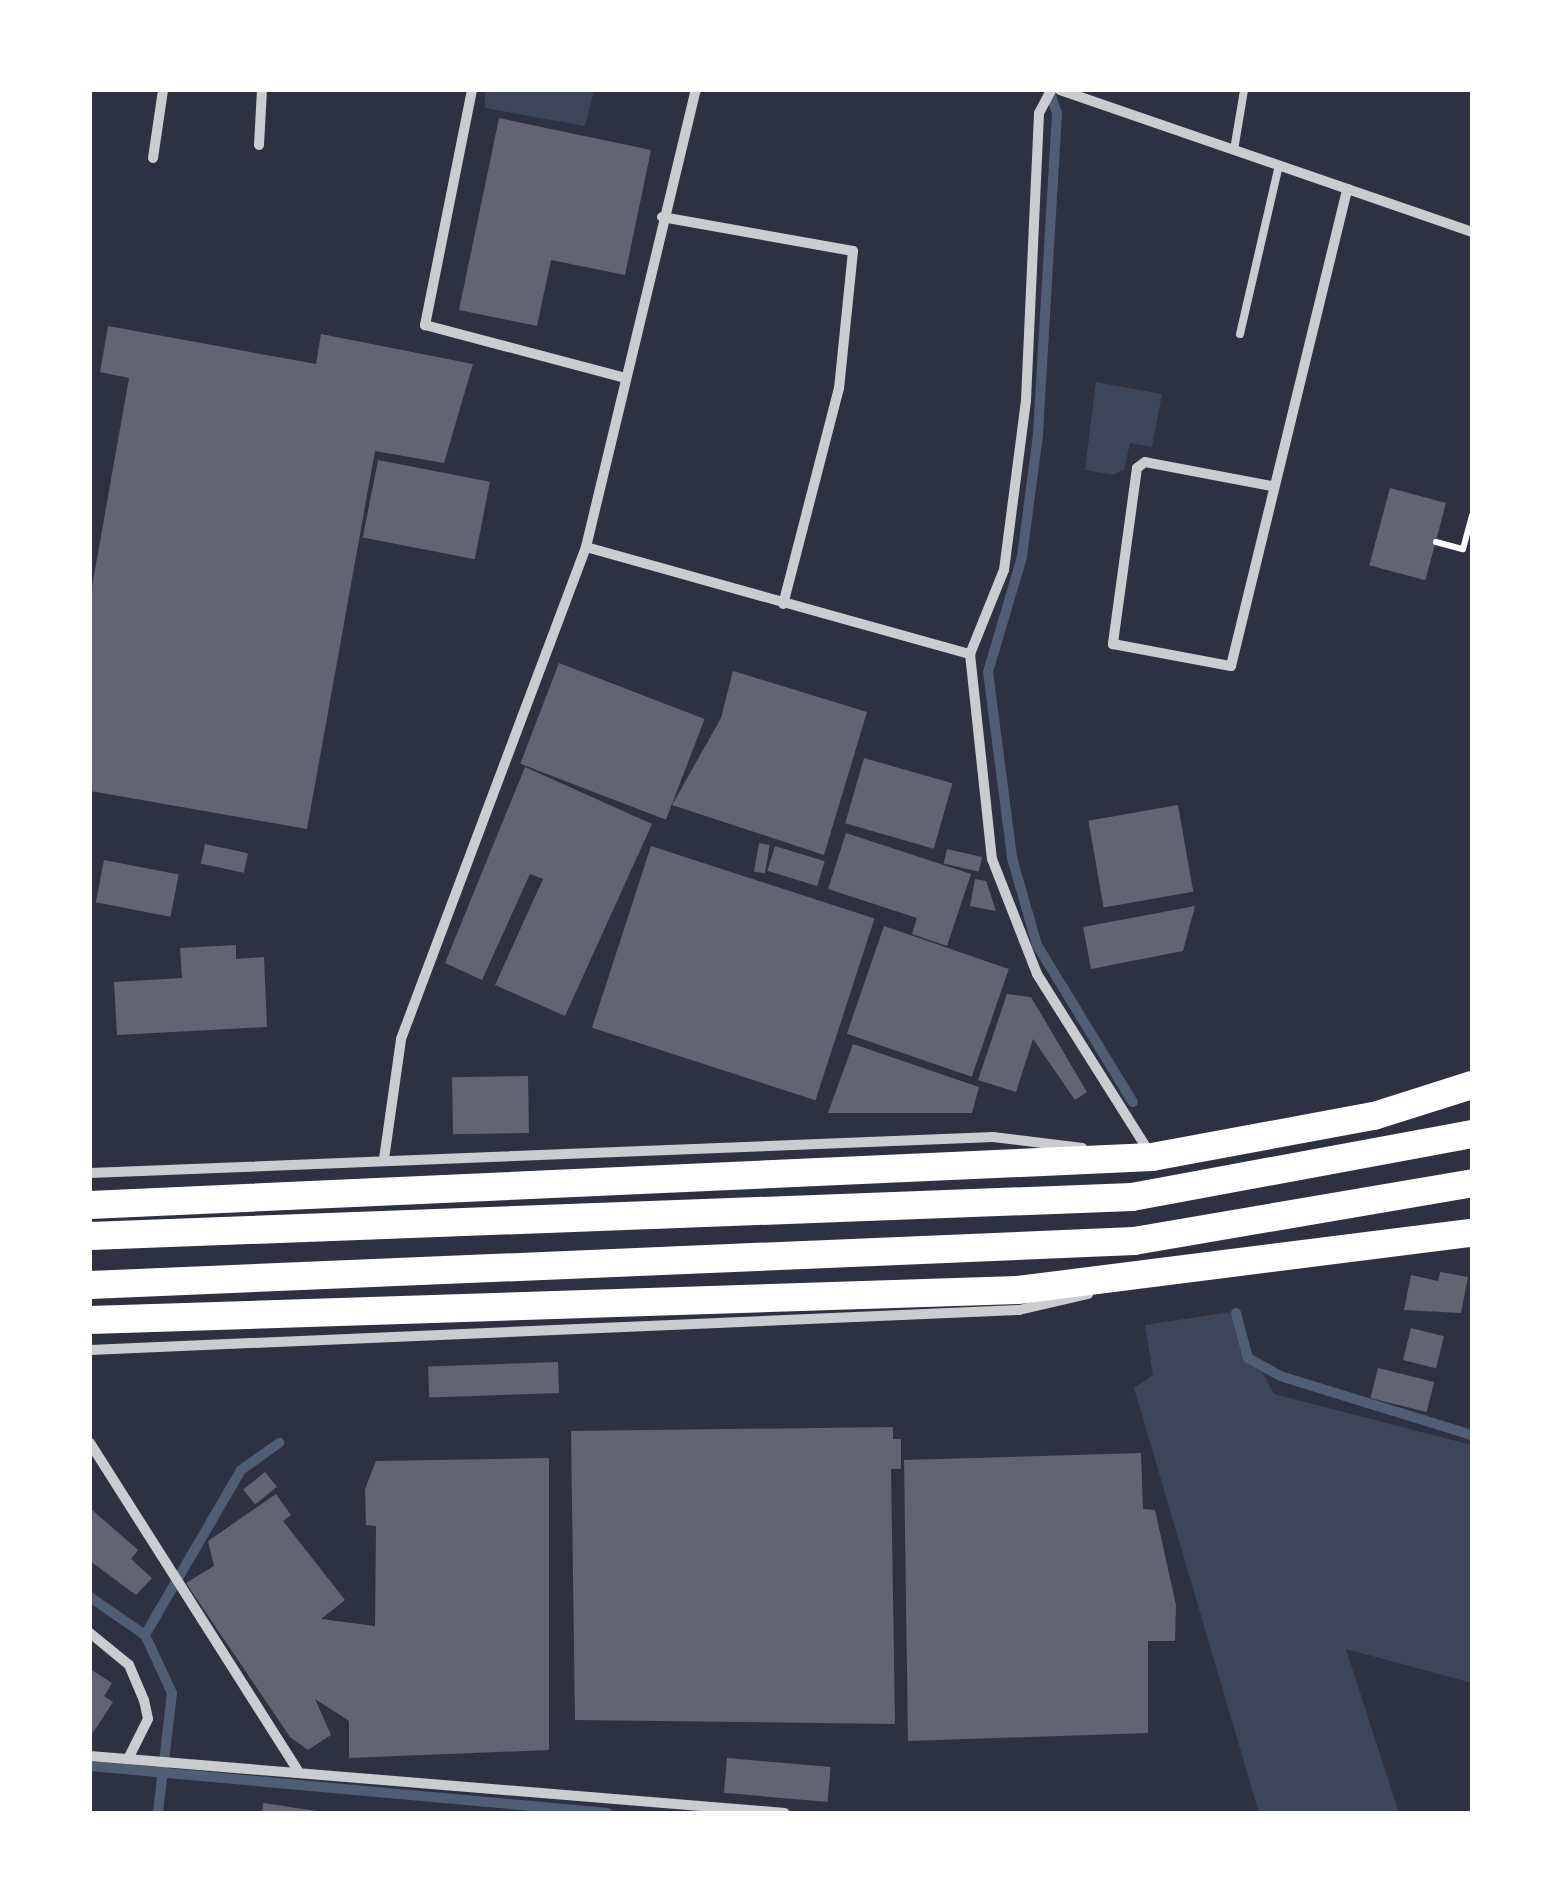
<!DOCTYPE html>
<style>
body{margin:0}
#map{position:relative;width:1562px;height:1903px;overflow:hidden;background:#2d3142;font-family:Georgia,serif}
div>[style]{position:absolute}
.green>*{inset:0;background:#3c4559}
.stream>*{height:10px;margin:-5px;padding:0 5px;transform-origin:5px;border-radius:5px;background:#4f5d75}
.building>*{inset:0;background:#626471;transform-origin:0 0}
.path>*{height:6px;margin:-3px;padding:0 3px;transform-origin:3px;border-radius:3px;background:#fff}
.service>*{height:8px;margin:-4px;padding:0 4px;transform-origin:4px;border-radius:4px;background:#caccd0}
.minor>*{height:10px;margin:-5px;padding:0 5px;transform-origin:5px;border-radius:5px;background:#caccd0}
.trunk>*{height:28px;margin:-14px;padding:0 14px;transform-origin:14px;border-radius:14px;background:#fff}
span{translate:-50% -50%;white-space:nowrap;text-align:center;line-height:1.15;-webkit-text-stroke:10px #fff;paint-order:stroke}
.frame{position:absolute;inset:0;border:92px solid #fff;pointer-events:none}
</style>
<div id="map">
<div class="green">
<i style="clip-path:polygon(485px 90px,594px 90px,585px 126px,485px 108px)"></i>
<i style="clip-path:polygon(1096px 382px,1162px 394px,1152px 447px,1130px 443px,1124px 470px,1113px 475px,1085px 470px)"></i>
<i style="clip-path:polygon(1230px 1312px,1274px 1394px,1472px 1445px,1472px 1683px,1346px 1649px,1399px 1813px,1259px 1813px,1134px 1388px,1153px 1375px,1145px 1325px)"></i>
</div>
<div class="stream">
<i style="left:1049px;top:90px;width:24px;rotate:71deg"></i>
<i style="left:1057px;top:113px;width:323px;rotate:93.4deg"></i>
<i style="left:1038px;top:435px;width:123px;rotate:97.5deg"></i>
<i style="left:1022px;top:557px;width:120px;rotate:106.5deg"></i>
<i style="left:988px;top:672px;width:188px;rotate:82.6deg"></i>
<i style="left:1012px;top:858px;width:91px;rotate:74deg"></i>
<i style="left:1037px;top:945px;width:184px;rotate:58.6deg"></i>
<i style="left:1236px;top:1313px;width:47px;rotate:75.1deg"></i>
<i style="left:1248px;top:1358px;width:37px;rotate:29deg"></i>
<i style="left:1280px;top:1376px;width:201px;rotate:17.1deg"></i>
<i style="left:90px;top:1597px;width:67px;rotate:34.6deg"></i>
<i style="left:145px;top:1635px;width:64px;rotate:65deg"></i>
<i style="left:172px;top:1693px;width:121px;rotate:96.7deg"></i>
<i style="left:145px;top:1635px;width:191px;rotate:-59.8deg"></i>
<i style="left:241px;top:1470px;width:47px;rotate:-35.4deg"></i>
<i style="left:90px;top:1766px;width:520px;rotate:5.18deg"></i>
</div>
<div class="building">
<i style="clip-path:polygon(499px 118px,651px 150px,625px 275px,551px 260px,537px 326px,459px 310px)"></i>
<i style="clip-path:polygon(108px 326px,316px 364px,321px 334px,473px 364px,444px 463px,375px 451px,307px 829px,90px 791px,90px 598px,129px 378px,100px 372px)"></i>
<i style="left:378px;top:460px;width:114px;height:79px;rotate:11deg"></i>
<i style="left:1390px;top:488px;width:58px;height:80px;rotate:15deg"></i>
<i style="left:559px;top:663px;width:156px;height:108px;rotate:21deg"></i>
<i style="clip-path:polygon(733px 671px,867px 712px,824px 855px,672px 805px,721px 718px)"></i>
<i style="left:864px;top:758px;width:92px;height:68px;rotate:16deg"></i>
<i style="clip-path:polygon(525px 767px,652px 824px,565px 1016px,495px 985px,543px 879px,530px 874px,482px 980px,445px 963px)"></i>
<i style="left:1178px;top:805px;width:88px;height:91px;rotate:80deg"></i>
<i style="clip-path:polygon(846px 833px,971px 874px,947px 946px,912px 934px,917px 918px,828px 889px)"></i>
<i style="left:759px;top:843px;width:11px;height:29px;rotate:10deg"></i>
<i style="left:205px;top:844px;width:44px;height:20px;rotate:12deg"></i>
<i style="left:651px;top:846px;width:235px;height:191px;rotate:18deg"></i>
<i style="left:775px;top:846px;width:52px;height:26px;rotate:17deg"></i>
<i style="left:947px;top:849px;width:36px;height:15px;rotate:13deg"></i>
<i style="left:104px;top:860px;width:76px;height:43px;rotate:11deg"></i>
<i style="clip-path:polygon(975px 879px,986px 881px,996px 911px,970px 906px)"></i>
<i style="clip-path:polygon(1195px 906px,1183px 951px,1091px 969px,1083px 927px)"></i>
<i style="left:884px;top:926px;width:132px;height:114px;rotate:19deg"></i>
<i style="clip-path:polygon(236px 945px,236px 959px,264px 957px,267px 1027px,117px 1035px,114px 982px,182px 978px,180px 948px)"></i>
<i style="clip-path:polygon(1007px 994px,1031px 997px,1087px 1092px,1075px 1100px,1033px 1039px,1016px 1092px,978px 1080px)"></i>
<i style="clip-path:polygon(853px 1044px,979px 1087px,972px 1113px,828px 1113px)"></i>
<i style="left:528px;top:1076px;width:57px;height:76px;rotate:89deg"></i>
<i style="clip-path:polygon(1440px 1272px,1468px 1277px,1461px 1313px,1404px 1310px,1411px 1275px,1438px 1281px)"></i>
<i style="left:1411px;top:1328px;width:34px;height:33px;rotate:14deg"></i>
<i style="left:558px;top:1362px;width:31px;height:130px;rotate:88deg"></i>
<i style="left:1378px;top:1368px;width:58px;height:31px;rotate:14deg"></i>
<i style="clip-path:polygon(893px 1427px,893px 1439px,901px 1439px,901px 1469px,891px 1469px,895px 1724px,575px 1720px,571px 1431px)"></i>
<i style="clip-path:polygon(1141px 1453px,1143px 1509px,1155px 1510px,1176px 1605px,1175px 1641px,1148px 1641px,1148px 1733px,908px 1741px,904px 1460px)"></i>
<i style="clip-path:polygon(549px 1458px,549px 1750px,349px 1758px,349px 1721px,315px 1699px,331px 1735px,308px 1750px,290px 1737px,186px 1583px,214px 1566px,208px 1541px,276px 1494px,291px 1515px,283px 1521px,345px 1600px,321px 1619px,375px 1626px,376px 1526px,366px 1525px,365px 1489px,376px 1461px)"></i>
<i style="left:265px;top:1472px;width:19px;height:28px;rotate:51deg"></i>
<i style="clip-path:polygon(90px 1508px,138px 1550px,131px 1559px,152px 1578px,136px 1595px,90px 1561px)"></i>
<i style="clip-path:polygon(90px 1669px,112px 1683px,104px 1696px,113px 1702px,90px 1737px)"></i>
<i style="left:727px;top:1758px;width:104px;height:35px;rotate:5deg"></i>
<i style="clip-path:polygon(263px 1803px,317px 1811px,317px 1813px,262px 1813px)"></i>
</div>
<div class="path">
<i style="left:1436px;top:542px;width:28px;rotate:15deg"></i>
<i style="left:1463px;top:549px;width:35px;rotate:-75deg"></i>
</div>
<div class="service">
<i style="left:1234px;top:150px;width:61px;rotate:-80.5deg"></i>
<i style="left:1240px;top:334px;width:173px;rotate:-77deg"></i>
</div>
<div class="minor">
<i style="left:472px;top:90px;width:240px;rotate:101.3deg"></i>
<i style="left:425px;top:325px;width:204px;rotate:14.8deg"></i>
<i style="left:1060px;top:90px;width:436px;rotate:19deg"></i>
<i style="left:259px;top:145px;width:55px;rotate:-86.9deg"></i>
<i style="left:153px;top:158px;width:69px;rotate:-81.6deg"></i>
<i style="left:662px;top:217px;width:194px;rotate:10.1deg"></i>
<i style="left:853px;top:251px;width:138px;rotate:95.8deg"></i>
<i style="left:839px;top:388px;width:223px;rotate:104.5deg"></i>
<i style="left:1272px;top:486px;width:129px;rotate:-169.3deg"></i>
<i style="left:1145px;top:462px;width:10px;rotate:143deg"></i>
<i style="left:1137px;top:468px;width:178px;rotate:97.8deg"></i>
<i style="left:1113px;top:644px;width:120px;rotate:10.6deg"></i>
<i style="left:1231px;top:666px;width:491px;rotate:-76.3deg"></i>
<i style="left:586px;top:547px;width:399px;rotate:15.6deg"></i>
<i style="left:970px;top:654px;width:206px;rotate:83.9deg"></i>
<i style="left:992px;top:859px;width:123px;rotate:68.6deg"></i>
<i style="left:1037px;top:974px;width:210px;rotate:57.8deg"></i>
<i style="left:970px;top:654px;width:91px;rotate:-68deg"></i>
<i style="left:1004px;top:570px;width:171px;rotate:-82.6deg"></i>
<i style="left:1026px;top:400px;width:287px;rotate:-87.4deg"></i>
<i style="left:1039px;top:113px;width:26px;rotate:-62deg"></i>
<i style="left:384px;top:1159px;width:121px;rotate:-81.9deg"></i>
<i style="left:401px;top:1039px;width:526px;rotate:-69.39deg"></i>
<i style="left:586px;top:547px;width:470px;rotate:-76.5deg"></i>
<i style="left:90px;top:1173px;width:904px;rotate:-2.28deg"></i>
<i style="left:993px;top:1137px;width:90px;rotate:7deg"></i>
<i style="left:90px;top:1350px;width:930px;rotate:-2.47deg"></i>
<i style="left:1019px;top:1310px;width:71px;rotate:-13.1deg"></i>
<i style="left:90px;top:1443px;width:388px;rotate:57.6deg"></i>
<i style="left:90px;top:1633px;width:50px;rotate:39.4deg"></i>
<i style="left:129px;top:1665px;width:38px;rotate:67deg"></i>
<i style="left:144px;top:1700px;width:19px;rotate:78deg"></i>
<i style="left:148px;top:1719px;width:45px;rotate:116.6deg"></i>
<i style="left:90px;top:1756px;width:697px;rotate:4.69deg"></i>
</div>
<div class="trunk">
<i style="left:90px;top:1205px;width:1063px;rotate:-2.59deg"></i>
<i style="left:1152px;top:1157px;width:226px;rotate:-10.5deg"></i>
<i style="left:1374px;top:1116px;width:103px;rotate:-17.6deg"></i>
<i style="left:90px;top:1236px;width:1043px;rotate:-2.14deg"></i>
<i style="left:1132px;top:1197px;width:346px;rotate:-10.5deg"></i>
<i style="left:90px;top:1285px;width:1045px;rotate:-2.41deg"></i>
<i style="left:1134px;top:1241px;width:343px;rotate:-9.7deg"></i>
<i style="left:90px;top:1320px;width:928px;rotate:-1.85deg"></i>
<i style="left:1018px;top:1290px;width:458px;rotate:-7.2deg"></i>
</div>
<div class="frame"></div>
</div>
